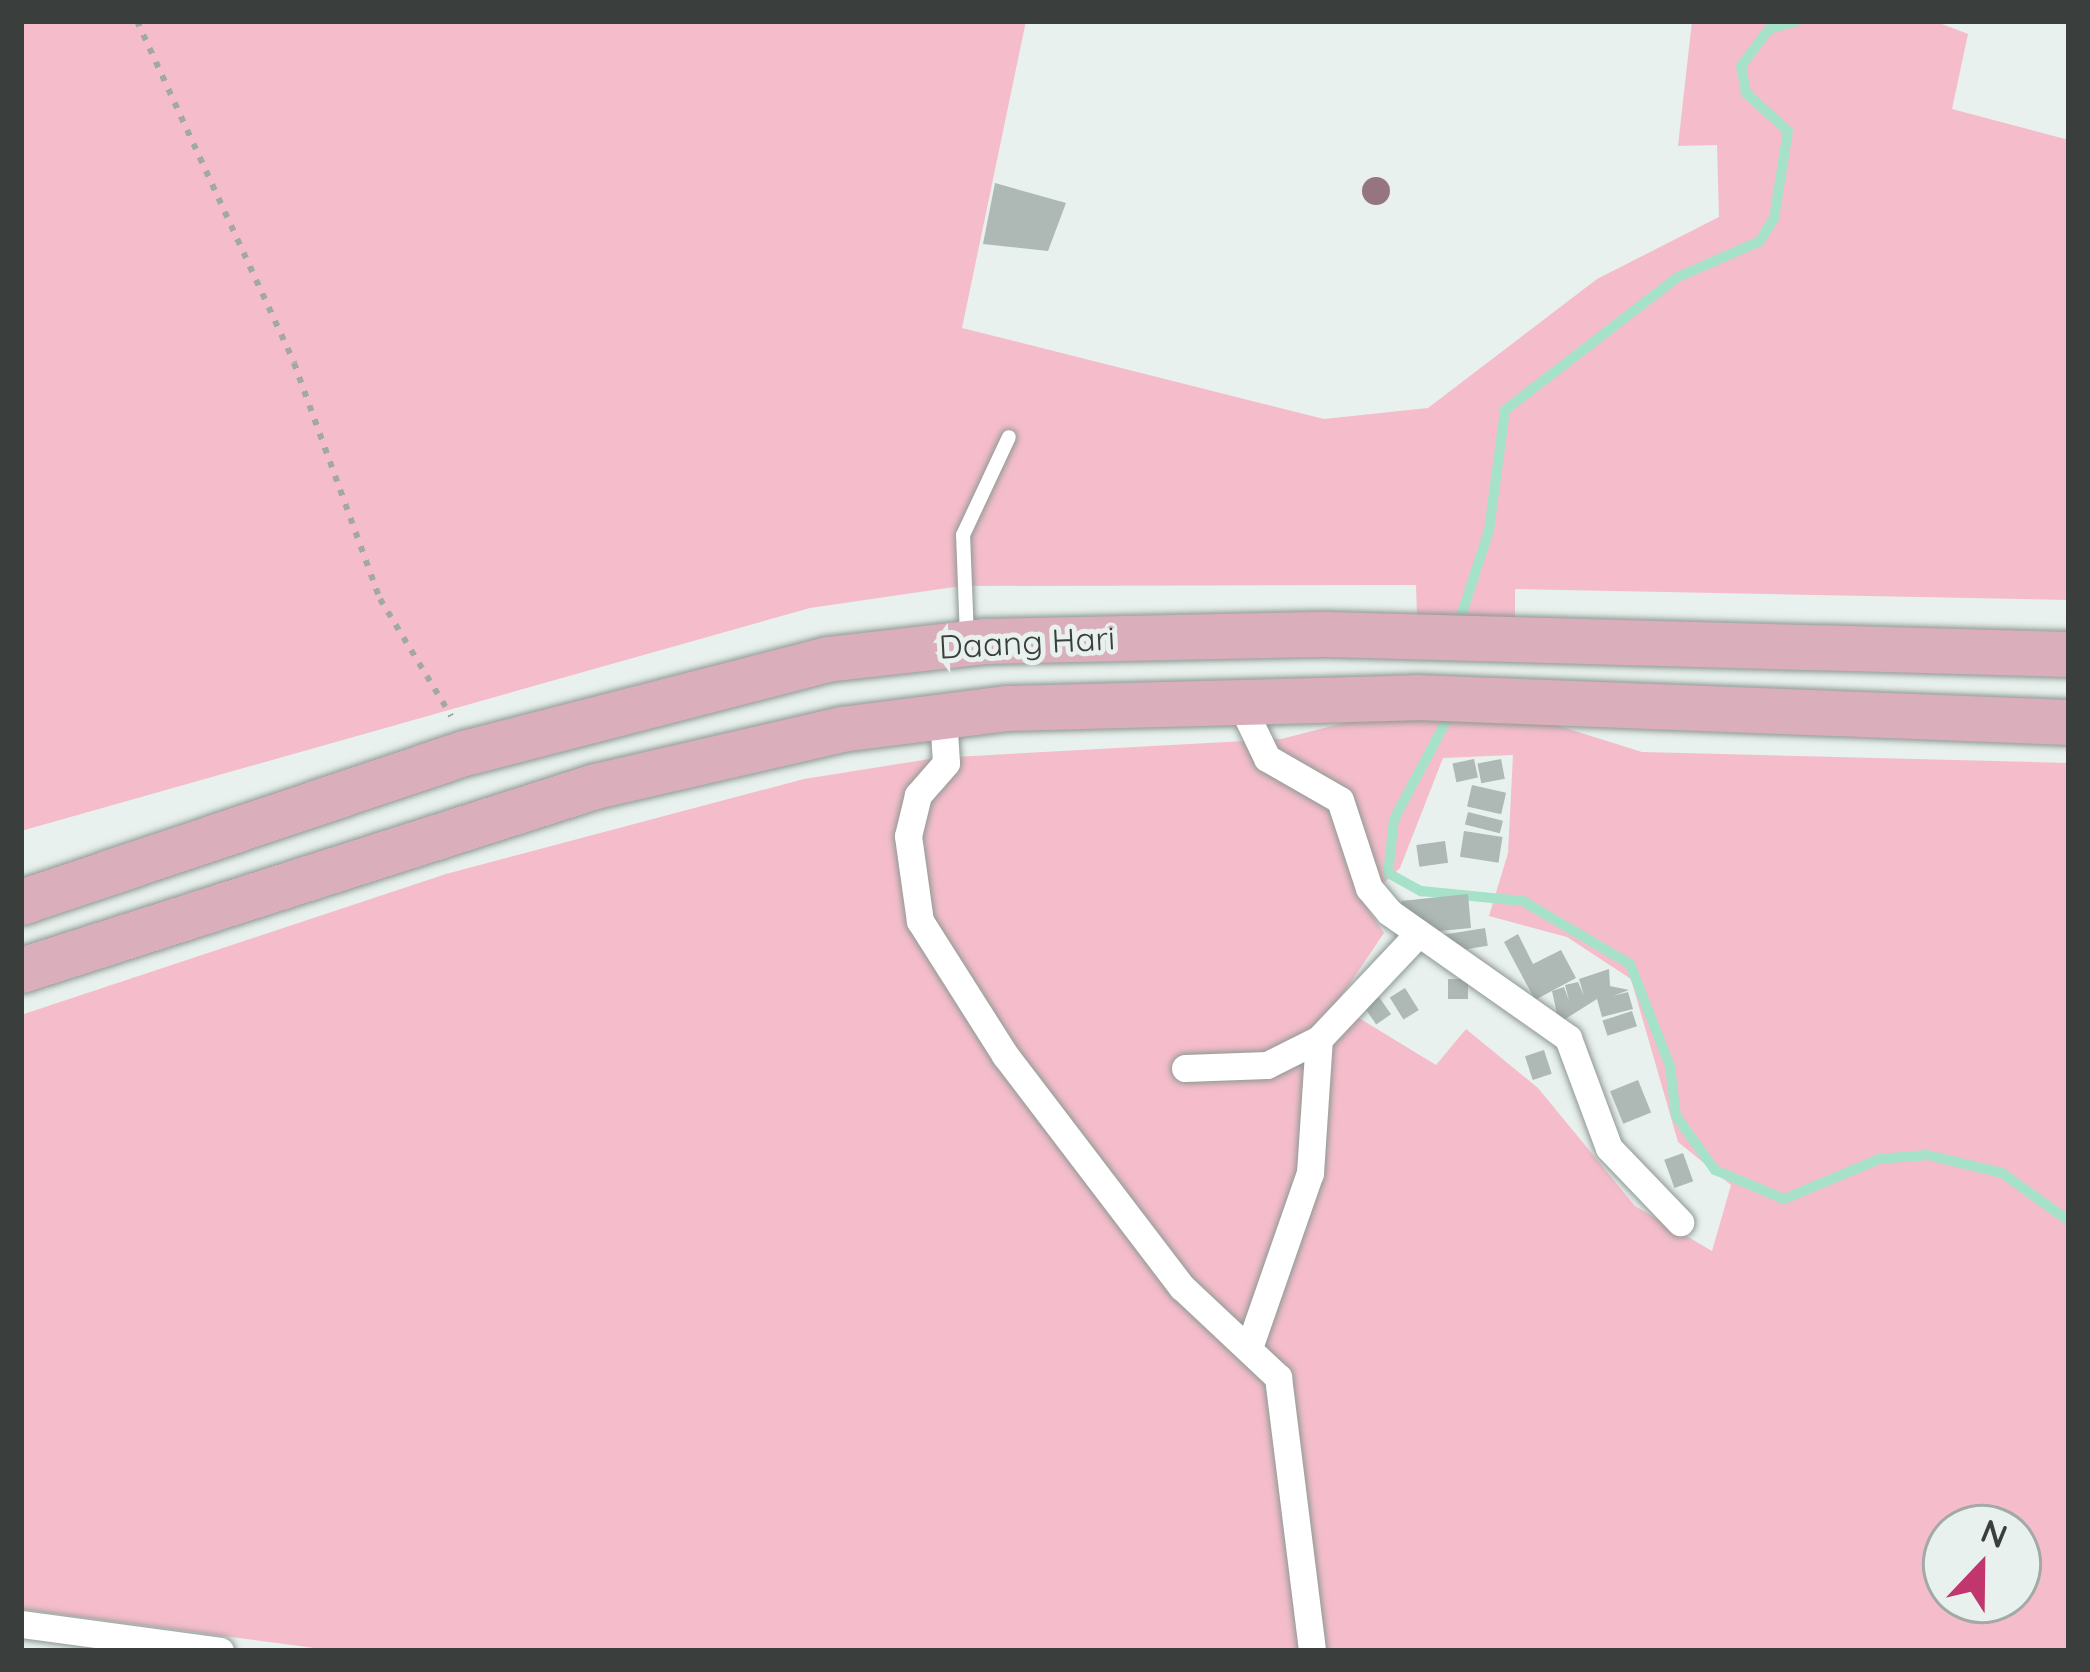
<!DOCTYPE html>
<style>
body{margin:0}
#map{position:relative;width:2090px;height:1672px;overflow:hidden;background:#e8f1ed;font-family:Quicksand,sans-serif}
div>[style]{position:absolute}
.green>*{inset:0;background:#f5bdcb}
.stream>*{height:10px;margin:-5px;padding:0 5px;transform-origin:5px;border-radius:5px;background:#a6e2ca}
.building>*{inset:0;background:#aeb8b4;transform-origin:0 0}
.path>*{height:6px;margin-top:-3px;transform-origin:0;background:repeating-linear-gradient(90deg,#a1a8a5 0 6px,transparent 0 15px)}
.roads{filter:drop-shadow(0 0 3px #8f9894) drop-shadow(0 0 3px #8f9894)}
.service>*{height:14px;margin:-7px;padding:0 7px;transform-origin:7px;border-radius:7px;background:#fff}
.minor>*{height:27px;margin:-13.5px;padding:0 13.5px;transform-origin:13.5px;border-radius:13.5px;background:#fff}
.primary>*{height:45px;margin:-22.5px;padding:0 22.5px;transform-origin:22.5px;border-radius:22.5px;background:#daaebb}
.trees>*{width:28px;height:28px;margin:-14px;border-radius:50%;background:#967581}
span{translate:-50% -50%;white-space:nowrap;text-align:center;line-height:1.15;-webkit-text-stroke:10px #e8f1ed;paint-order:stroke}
.street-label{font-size:33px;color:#3a3e3c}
.frame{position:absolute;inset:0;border:24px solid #3a3e3c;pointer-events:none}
.north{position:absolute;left:1922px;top:1504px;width:120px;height:120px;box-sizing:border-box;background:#e8f1ed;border:3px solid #a2a9a6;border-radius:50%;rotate:22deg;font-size:33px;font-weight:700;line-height:48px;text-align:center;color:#3a3e3c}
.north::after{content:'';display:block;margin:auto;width:42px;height:54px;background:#c1366c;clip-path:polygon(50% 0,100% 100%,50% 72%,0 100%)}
</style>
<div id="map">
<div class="green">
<i style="clip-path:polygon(21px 21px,1026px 21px,962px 328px,1324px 419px,1428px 408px,1597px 279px,1719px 217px,1717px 145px,1678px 146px,1692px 21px,1934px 21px,1968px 34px,1952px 109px,2069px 140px,2069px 600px,1515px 589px,1515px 618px,1417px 617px,1416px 585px,961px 586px,810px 608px,21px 831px)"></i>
<i style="clip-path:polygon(evenodd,1371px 716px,1540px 720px,1642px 752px,2069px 763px,2069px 1651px,337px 1651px,21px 1609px,21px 1015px,446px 874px,804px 779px,936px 758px,1281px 739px,1371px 716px,1513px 755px,1508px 853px,1489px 916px,1567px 937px,1631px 979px,1678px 1142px,1731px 1185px,1712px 1251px,1635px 1206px,1538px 1088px,1466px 1029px,1436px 1065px,1336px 1004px,1384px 933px,1363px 902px,1400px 868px,1443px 758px,1513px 755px,1371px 716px,1946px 1528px,2018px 1528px,2018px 1600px,1946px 1600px,1946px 1528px)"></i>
</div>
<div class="stream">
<i style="left:1458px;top:626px;width:101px;rotate:-72.1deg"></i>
<i style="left:1489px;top:530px;width:121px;rotate:-82.4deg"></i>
<i style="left:1505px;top:410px;width:218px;rotate:-37.6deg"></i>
<i style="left:1678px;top:277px;width:90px;rotate:-23.7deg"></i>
<i style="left:1760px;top:241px;width:27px;rotate:-59deg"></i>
<i style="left:1774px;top:218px;width:88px;rotate:-80.9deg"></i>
<i style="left:1788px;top:131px;width:57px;rotate:-137.9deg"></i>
<i style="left:1746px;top:93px;width:27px;rotate:-100deg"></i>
<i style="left:1741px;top:66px;width:46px;rotate:-52.9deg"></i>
<i style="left:1769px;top:29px;width:29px;rotate:-16deg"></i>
<i style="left:1452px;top:710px;width:123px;rotate:118deg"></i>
<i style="left:1394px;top:819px;width:54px;rotate:96.3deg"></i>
<i style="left:1388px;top:873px;width:38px;rotate:29deg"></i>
<i style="left:1421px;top:891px;width:102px;rotate:5.6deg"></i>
<i style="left:1523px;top:901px;width:124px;rotate:30.5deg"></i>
<i style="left:1630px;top:964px;width:110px;rotate:68.6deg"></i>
<i style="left:1670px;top:1066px;width:50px;rotate:83.2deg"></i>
<i style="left:1676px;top:1116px;width:67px;rotate:54.2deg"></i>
<i style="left:1715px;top:1170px;width:75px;rotate:22.8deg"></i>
<i style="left:1784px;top:1199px;width:103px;rotate:-22.8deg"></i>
<i style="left:1879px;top:1159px;width:48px;rotate:-4.8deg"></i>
<i style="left:1927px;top:1155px;width:77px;rotate:13.5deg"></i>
<i style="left:2002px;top:1173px;width:82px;rotate:35.6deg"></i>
</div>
<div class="building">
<i style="clip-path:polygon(995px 183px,1066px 203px,1048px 251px,983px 244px)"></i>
<i style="left:1474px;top:759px;width:19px;height:22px;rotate:78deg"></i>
<i style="left:1501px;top:759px;width:20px;height:24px;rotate:79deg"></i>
<i style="left:1472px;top:785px;width:35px;height:22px;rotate:13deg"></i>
<i style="left:1468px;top:812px;width:36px;height:13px;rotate:14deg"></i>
<i style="left:1464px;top:831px;width:39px;height:26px;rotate:9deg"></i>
<i style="left:1445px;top:841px;width:22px;height:29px;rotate:82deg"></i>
<i style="clip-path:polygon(1468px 894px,1471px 928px,1419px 933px,1403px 923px,1401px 901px)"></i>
<i style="left:1485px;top:928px;width:18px;height:41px;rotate:81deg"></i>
<i style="clip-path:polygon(1518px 934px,1533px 964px,1561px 950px,1576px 978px,1535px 1000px,1504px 942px)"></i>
<i style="clip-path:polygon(1609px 969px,1610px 986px,1629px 990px,1613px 996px,1628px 992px,1633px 1009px,1602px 1017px,1597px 999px,1559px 1023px,1552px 991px,1564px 987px,1569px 1001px,1565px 985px,1578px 982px,1584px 996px,1579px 979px)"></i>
<i style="left:1448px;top:979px;width:20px;height:20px"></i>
<i style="left:1405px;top:988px;width:26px;height:18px;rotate:58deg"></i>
<i style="left:1379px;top:997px;width:21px;height:18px;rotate:55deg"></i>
<i style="left:1632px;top:1011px;width:16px;height:31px;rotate:72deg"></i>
<i style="left:1544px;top:1050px;width:25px;height:20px;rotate:72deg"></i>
<i style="left:1638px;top:1080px;width:35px;height:30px;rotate:68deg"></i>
<i style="left:1683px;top:1153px;width:30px;height:20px;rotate:70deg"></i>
</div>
<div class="path">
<i style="left:137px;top:21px;width:376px;rotate:65.3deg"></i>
<i style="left:294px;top:363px;width:251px;rotate:70deg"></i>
<i style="left:380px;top:599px;width:137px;rotate:58.7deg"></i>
</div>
<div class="roads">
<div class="service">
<i style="left:967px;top:638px;width:103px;rotate:-92.2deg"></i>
<i style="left:963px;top:535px;width:108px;rotate:-64.9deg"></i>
</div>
<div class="minor">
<i style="left:1241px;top:704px;width:60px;rotate:64.3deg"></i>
<i style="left:1267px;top:758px;width:84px;rotate:29.9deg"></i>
<i style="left:1340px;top:800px;width:93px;rotate:71.8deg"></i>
<i style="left:1369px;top:888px;width:31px;rotate:50deg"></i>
<i style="left:1389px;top:912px;width:219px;rotate:35.1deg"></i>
<i style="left:1568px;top:1038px;width:117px;rotate:69.6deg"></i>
<i style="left:1609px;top:1148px;width:103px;rotate:46.2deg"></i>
<i style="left:943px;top:716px;width:47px;rotate:86.3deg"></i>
<i style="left:946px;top:763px;width:43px;rotate:131.2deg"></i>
<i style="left:918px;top:795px;width:42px;rotate:103.7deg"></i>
<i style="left:908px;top:836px;width:86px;rotate:82deg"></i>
<i style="left:920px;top:921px;width:159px;rotate:57.6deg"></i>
<i style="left:1005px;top:1055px;width:292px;rotate:52.7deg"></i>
<i style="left:1182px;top:1287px;width:132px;rotate:43.2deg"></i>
<i style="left:1278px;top:1377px;width:276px;rotate:82.9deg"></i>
<i style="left:1185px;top:1068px;width:82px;rotate:-2.1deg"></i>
<i style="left:1267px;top:1065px;width:58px;rotate:-26.6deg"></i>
<i style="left:1251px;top:1342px;width:179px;rotate:-70.8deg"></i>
<i style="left:1310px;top:1173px;width:134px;rotate:-86.2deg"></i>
<i style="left:1319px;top:1039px;width:140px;rotate:-46.7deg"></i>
<i style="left:21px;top:1624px;width:201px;rotate:7.7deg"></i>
</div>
<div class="primary">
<i style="left:21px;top:902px;width:471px;rotate:-18.6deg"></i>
<i style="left:468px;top:752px;width:371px;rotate:-14.5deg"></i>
<i style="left:827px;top:659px;width:158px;rotate:-6.5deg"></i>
<i style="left:984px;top:641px;width:344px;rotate:-1.2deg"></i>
<i style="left:1328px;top:634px;width:741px;rotate:1.55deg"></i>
<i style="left:21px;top:970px;width:603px;rotate:-17.77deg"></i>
<i style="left:595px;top:786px;width:253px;rotate:-13deg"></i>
<i style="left:841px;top:729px;width:168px;rotate:-7.2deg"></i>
<i style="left:1008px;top:708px;width:408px;rotate:-1.5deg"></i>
<i style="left:1416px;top:697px;width:653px;rotate:2.19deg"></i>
</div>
</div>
<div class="trees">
<i style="left:1376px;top:191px"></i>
</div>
<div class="street-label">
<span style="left:1027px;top:642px;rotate:-3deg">Daang Hari</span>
</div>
<div class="frame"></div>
<div class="north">N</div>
</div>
